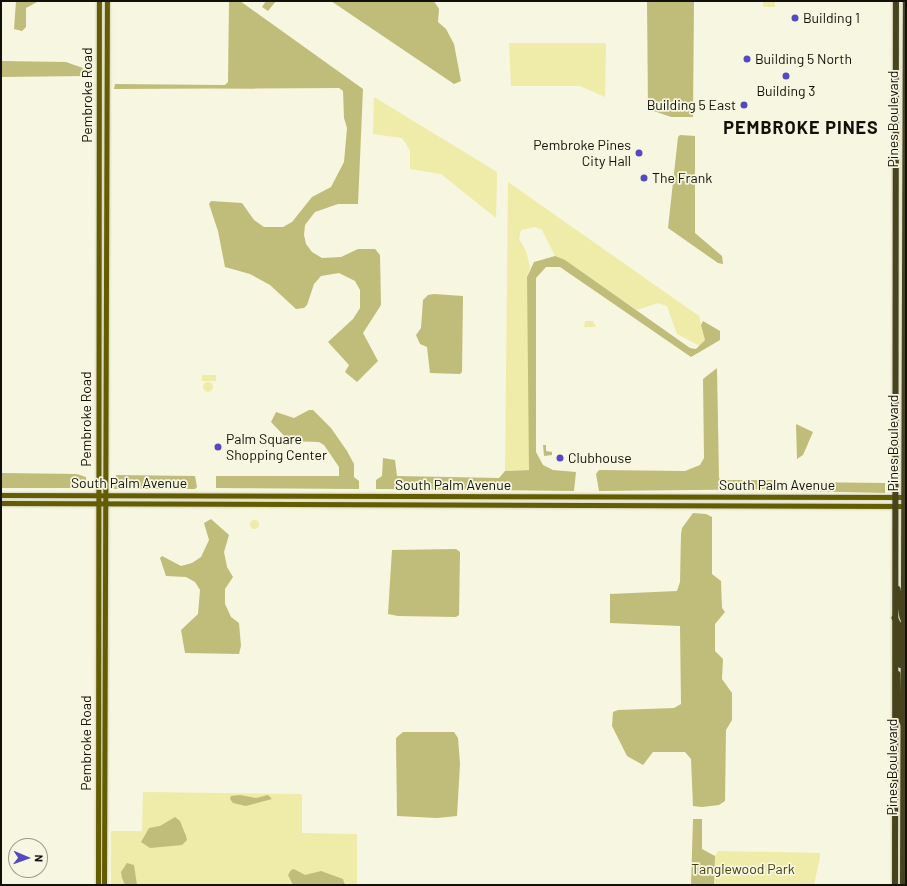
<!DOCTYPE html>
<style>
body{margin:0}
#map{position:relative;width:907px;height:886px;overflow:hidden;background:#f7f6e0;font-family:Barlow,sans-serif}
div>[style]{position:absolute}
.green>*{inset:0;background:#efeba8;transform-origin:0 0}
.round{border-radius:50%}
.water>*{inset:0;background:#c0bc79}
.roads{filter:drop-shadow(0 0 1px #d2d1be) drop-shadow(0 0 1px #d2d1be)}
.major>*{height:5px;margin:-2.5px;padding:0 2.5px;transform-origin:2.5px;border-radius:2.5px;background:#645d00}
.highway>*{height:5.5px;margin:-2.75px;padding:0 2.75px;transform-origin:2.75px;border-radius:2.75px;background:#47441d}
.dots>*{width:11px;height:11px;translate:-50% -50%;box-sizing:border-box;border:2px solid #f7f6e0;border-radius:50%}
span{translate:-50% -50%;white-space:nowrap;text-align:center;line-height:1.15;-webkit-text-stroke:3.5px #f7f6e0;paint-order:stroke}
.poi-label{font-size:14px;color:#111109}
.left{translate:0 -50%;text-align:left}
.right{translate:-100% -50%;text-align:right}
.street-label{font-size:14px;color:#111109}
.park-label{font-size:14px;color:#45410d}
.district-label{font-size:18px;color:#111109;font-weight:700;letter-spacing:1px}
.frame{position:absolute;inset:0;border:2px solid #111109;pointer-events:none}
.north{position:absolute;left:8px;top:838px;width:40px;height:40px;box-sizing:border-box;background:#f7f6e0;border:1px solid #9b9a8a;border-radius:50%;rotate:92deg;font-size:11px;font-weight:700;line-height:16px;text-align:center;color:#111109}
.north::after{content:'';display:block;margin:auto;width:14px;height:18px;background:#5649c0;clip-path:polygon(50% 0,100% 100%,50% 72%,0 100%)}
</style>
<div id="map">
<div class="green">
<i style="left:763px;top:2px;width:12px;height:5px"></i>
<i style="clip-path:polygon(509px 43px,606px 43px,605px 97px,580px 86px,511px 86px)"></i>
<i style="clip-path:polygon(374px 97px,497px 172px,496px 218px,441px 174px,410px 169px,410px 150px,402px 138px,373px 134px)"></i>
<i style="clip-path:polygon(508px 182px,699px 316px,705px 340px,700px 346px,677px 334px,667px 306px,658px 303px,637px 310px,555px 256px,542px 230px,535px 227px,521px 230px,519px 239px,526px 251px,530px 267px,527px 277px,531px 467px,529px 470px,505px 471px)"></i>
<i style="clip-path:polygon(585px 321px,593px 321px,596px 327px,584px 327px)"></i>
<i style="left:202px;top:375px;width:14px;height:6px"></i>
<i class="round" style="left:203px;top:382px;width:10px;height:10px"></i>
<i class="round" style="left:249.5px;top:519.5px;width:9px;height:9px"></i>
<i style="clip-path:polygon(143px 792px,302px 794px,302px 833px,357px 834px,357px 885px,111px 885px,111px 831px,142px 831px)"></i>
<i style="clip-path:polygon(718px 851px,820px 853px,820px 857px,814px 885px,714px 885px,715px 856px)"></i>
</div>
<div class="water">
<i style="clip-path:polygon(16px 1px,46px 1px,37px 2px,26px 8px,26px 27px,22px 31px,14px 29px)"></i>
<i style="clip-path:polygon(229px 1px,240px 1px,363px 89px,358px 204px,338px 204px,315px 212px,305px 225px,304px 235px,306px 244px,312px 252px,322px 258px,341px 257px,358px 249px,375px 249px,380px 255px,381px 305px,363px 333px,378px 361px,357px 382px,345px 372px,349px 365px,328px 342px,353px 319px,360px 308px,360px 290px,355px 281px,339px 273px,321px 276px,314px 284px,307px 305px,304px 308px,296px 309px,270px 285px,250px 274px,225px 267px,218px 231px,209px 204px,211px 201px,242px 203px,254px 220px,264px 227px,283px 227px,292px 222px,312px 197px,331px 187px,344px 162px,347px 128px,344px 118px,343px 91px,339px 88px,114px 89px,115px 84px,225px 85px,228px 82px)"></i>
<i style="clip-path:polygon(266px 1px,276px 1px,268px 11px,262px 7px)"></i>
<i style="clip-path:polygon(331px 1px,434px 1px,439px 9px,438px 22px,446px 29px,454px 44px,461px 81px,454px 84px)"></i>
<i style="clip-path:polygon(647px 1px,694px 1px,693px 117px,671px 117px,648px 109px)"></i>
<i style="clip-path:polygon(1px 61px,66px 62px,83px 68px,84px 76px,1px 77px)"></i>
<i style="clip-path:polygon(680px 135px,695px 136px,695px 233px,722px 256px,723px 264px,718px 263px,668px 228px,678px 137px)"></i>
<i style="clip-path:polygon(555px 256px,565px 260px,690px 348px,696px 349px,705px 340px,701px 325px,703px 321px,720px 331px,720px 340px,691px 357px,560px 267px,546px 267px,536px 278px,536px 452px,543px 465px,553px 470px,576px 472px,574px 491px,376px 489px,376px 480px,382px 476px,383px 458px,395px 460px,397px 476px,499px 478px,505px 471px,529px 470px,527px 277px,534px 262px)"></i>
<i style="clip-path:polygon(434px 294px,463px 296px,462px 372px,460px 374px,430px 373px,427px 347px,420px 344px,416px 335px,421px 328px,423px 300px,428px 295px)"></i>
<i style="clip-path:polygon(717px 368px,719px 478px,721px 480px,776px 480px,778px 489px,599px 491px,596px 474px,599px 470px,685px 471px,700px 465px,704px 458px,703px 379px)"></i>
<i style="clip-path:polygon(309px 410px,313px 410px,331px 428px,347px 451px,354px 464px,354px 477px,359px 481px,359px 489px,216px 488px,216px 476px,339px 476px,339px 467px,324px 445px,319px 442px,289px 441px,271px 422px,276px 412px,294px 418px)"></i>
<i style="clip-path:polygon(796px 424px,813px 432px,803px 455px,797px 459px)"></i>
<i style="clip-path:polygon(543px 445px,546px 445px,546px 451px,552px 452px,552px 455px,544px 456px)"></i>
<i style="clip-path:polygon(1px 473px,77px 474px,86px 477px,87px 488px,1px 488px)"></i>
<i style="clip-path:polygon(116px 475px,195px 476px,197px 487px,195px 489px,114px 489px)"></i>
<i style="clip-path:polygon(798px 482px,885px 483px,885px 493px,798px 491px,795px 483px)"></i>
<i style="clip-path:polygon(693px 513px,706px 514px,712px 517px,712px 574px,721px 581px,722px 608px,725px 612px,715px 624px,715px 651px,723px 659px,722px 679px,732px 693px,732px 720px,726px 730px,725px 801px,719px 805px,702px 807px,693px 806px,691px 759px,685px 752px,653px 752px,643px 765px,627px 756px,612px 726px,613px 712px,618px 710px,674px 708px,681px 704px,680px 626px,610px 623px,610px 594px,677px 591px,680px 582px,681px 534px,682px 528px)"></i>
<i style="clip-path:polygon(211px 519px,229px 535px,224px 552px,227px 567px,233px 577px,225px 589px,225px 604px,231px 617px,239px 623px,241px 646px,239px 654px,185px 653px,181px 630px,198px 614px,200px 590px,195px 582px,186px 577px,166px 576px,160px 558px,162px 556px,181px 566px,192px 563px,201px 557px,209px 540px,204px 523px)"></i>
<i style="clip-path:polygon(456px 549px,460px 552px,459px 615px,456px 617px,398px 616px,388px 614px,392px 550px)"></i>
<i style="clip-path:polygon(403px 732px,454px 732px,458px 738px,460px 764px,457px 816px,437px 818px,397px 816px,396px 738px)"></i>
<i style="clip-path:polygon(240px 795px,256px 798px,268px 795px,272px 799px,246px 806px,233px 803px,230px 799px,231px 796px)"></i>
<i style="clip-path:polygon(175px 817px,180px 821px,186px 836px,187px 840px,182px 845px,150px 848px,141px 842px,149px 828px,160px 826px)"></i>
<i style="clip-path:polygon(693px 819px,702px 819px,702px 849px,715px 856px,714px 885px,691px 885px)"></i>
<i style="clip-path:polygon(127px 863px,134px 865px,137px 885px,125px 885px,122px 878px,121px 872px)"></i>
<i style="clip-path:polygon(294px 869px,305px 875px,321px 871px,343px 879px,345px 885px,293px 885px,288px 875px,291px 870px)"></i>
</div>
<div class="roads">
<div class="major">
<i style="left:1px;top:495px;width:905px;rotate:0.13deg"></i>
<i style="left:1px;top:503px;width:905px;rotate:0.19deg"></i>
<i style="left:98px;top:885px;width:884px;rotate:-89.94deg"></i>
<i style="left:104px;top:885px;width:884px;rotate:-89.81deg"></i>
</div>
<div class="highway">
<i style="left:898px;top:589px;width:29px;rotate:80deg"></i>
<i style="left:895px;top:618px;width:8px;rotate:60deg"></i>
<i style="left:899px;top:625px;width:40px;rotate:87.1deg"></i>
<i style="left:898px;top:674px;width:41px;rotate:88.6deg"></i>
<i style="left:899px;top:715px;width:10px;rotate:61deg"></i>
<i style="left:895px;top:885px;width:884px;rotate:-89.94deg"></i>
<i style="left:903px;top:885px;width:884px;rotate:-89.81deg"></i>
</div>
</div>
<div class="dots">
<i style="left:795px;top:18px;background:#5649c0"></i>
<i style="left:747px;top:59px;background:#5649c0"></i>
<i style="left:786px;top:76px;background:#5649c0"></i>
<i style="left:744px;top:105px;background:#5649c0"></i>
<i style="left:639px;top:153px;background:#5649c0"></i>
<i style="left:644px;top:178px;background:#5649c0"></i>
<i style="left:218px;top:447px;background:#5649c0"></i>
<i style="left:560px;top:458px;background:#5649c0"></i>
</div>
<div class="poi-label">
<span class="left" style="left:803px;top:18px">Building 1</span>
<span class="left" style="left:755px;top:59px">Building 5 North</span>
<span style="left:786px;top:91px">Building 3</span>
<span class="right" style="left:736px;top:105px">Building 5 East</span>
<span class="right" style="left:631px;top:153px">Pembroke Pines<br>City Hall</span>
<span class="left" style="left:652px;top:178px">The Frank</span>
<span class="left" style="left:226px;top:447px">Palm Square<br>Shopping Center</span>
<span class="left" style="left:568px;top:458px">Clubhouse</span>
</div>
<div class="street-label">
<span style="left:87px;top:95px;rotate:-90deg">Pembroke Road</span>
<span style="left:893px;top:119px;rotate:-90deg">Pines Boulevard</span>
<span style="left:86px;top:419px;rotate:-90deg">Pembroke Road</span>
<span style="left:893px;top:443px;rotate:-90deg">Pines Boulevard</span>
<span style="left:129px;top:483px">South Palm Avenue</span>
<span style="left:453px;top:485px">South Palm Avenue</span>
<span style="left:777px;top:485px">South Palm Avenue</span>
<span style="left:86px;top:743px;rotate:-90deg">Pembroke Road</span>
<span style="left:892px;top:767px;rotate:-90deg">Pines Boulevard</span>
</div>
<div class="park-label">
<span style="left:743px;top:869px">Tanglewood Park</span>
</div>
<div class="district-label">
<span style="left:801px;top:127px">PEMBROKE PINES</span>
</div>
<div class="frame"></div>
<div class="north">N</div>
</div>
